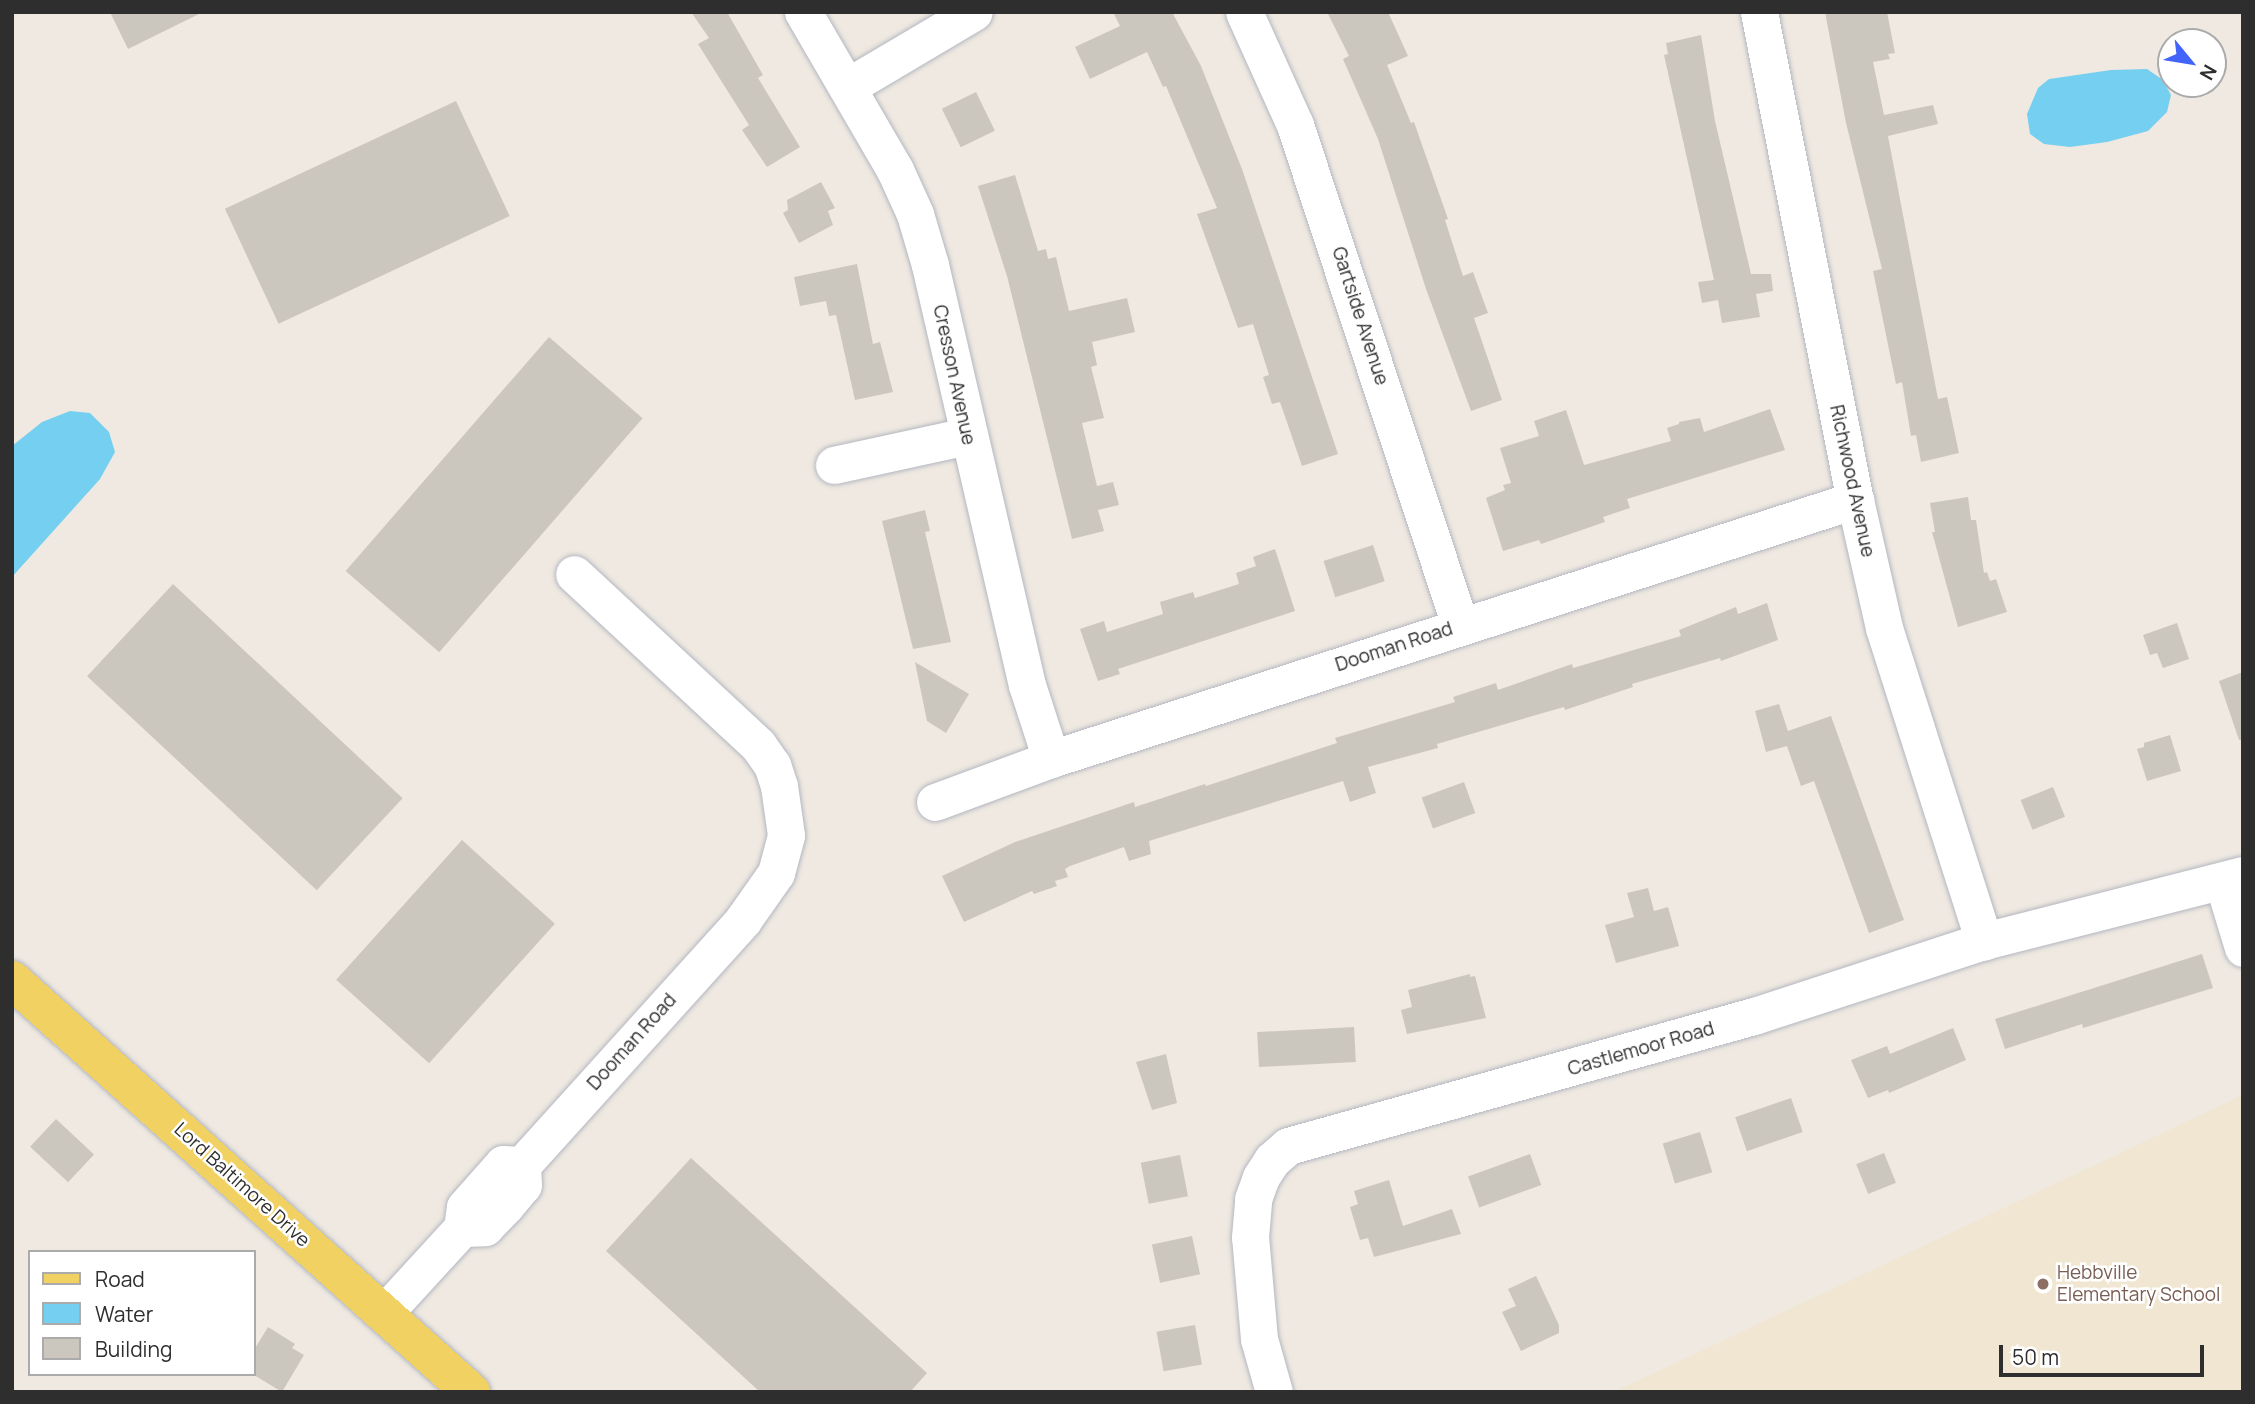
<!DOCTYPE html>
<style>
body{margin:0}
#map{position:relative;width:2255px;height:1404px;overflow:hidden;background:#efe9e1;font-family:Manrope,sans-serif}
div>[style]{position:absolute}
.education>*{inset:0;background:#f0e6d1}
.water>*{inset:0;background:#75cff0}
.building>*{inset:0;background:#cbc7bf;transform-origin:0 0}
.roads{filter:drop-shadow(0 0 2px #b4b7c1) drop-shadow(0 0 2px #b4b7c1)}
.minor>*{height:37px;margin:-18.5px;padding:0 18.5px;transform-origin:18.5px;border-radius:18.5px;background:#fff}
.major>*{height:38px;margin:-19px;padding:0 19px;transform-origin:19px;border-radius:19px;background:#f2d163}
.dots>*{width:19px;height:19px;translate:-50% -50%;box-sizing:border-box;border:4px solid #fff;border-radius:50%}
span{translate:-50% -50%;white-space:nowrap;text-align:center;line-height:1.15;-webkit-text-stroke:5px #fff;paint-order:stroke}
.street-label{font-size:19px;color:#2e2e2e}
.education-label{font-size:19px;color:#785e54}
.left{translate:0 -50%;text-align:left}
.frame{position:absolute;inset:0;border:14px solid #2e2e2e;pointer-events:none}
.legend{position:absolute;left:28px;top:1250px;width:228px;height:126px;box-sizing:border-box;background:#fff;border:2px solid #ababab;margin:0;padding:9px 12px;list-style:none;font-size:21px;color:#2e2e2e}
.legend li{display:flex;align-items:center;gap:14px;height:35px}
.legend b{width:35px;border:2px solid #ababab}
.north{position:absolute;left:2157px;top:28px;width:70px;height:70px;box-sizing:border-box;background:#fff;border:2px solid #ababab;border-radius:50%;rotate:120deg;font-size:19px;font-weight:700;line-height:28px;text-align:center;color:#2e2e2e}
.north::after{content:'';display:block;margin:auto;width:24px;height:32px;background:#4264fb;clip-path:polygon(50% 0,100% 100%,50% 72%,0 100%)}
.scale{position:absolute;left:1999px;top:1345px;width:205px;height:32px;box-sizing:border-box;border:4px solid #2e2e2e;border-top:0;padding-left:9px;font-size:21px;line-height:24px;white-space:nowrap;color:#2e2e2e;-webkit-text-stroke:5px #fff;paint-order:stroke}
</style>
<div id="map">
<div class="education">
<i style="clip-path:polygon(2243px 1095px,2243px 1392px,1614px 1392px,1648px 1376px)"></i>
</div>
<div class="water">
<i style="clip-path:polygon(2147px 69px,2163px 80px,2171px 95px,2167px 112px,2148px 131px,2107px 142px,2070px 147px,2044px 144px,2030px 134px,2027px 114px,2038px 88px,2049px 79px,2111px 70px)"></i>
<i style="clip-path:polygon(70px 411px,90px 413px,109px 432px,115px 452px,100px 479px,12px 577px,12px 446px,42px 422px)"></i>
</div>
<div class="building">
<i style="clip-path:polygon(110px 12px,203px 12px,128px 49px)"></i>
<i style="clip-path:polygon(691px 12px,727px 12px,763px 75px,758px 78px,800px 147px,767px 167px,742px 130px,749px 125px,698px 44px,709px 38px)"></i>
<i style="clip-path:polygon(1113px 12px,1172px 12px,1201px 66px,1242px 169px,1338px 454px,1302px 466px,1280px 402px,1272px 404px,1263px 377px,1269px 375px,1253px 324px,1238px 328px,1197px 214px,1217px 208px,1166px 86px,1163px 87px,1147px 52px,1090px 79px,1075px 47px,1120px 26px)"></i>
<i style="clip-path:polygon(1327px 12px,1388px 12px,1408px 56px,1387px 65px,1411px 123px,1414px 122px,1448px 219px,1445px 220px,1463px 276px,1473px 272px,1488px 313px,1474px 318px,1502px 400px,1471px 411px,1426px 289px,1378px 139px,1343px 59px,1349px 56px)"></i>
<i style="clip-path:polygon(1825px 12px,1887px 12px,1895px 53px,1888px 54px,1890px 59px,1873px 62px,1884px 115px,1933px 105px,1938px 124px,1888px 136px,1938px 399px,1947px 397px,1959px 453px,1921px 462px,1916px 435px,1911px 436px,1902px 382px,1896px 384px,1873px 271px,1882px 269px,1846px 123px)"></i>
<i style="clip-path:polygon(1701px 35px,1715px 121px,1751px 274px,1771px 274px,1773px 291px,1756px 294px,1760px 317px,1722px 323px,1718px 300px,1702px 303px,1698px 282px,1714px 280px,1664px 55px,1668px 54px,1666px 43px)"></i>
<i style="left:976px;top:92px;width:43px;height:38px;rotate:64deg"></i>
<i style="left:456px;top:101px;width:127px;height:255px;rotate:65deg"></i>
<i style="clip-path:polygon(1015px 175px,1038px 251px,1046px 249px,1048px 259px,1056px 257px,1069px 311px,1127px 298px,1135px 332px,1092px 342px,1097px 365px,1091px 367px,1104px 418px,1082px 423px,1097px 486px,1113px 482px,1119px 505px,1098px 510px,1104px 531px,1072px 539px,1007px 276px,978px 186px)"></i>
<i style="clip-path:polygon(821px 182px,835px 208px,828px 211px,833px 225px,799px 243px,783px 213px,788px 210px,787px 200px)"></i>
<i style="clip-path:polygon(857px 264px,873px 344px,880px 342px,893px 392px,855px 400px,836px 315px,829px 316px,826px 301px,800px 306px,794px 277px)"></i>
<i style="left:549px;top:337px;width:124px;height:310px;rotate:41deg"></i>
<i style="clip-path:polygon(1770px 409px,1785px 450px,1627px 499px,1630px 508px,1603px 517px,1605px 522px,1541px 544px,1539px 540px,1503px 551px,1486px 498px,1505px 490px,1503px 485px,1511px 483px,1500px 448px,1539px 436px,1534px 421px,1566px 410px,1584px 465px,1671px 441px,1667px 428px,1679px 424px,1679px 422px,1700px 418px,1704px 432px)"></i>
<i style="clip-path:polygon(1968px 497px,1971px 520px,1976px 520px,1984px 573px,1987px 572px,1990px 581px,1996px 579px,2007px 612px,1958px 627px,1932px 532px,1935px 532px,1930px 503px)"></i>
<i style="clip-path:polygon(925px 510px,930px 531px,925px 532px,951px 642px,913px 649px,882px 521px)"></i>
<i style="left:1373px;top:545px;width:38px;height:52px;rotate:72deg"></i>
<i style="clip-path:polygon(1275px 549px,1295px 611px,1118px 669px,1120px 674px,1098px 681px,1080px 629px,1104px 621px,1107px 632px,1163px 614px,1160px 602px,1193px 592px,1195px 598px,1239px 584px,1236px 573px,1256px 566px,1253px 557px)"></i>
<i style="left:173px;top:584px;width:314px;height:126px;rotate:43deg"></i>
<i style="clip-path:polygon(1767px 603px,1778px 640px,1721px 661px,1720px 658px,1632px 684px,1633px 687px,1565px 710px,1564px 707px,1543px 713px,1437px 744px,1438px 748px,1368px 767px,1376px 793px,1350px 802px,1343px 781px,1149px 841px,1151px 854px,1129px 861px,1124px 847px,1070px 866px,1065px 869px,1068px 877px,1055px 881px,1057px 886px,1034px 894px,1032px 891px,964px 922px,942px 876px,1015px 842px,1134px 802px,1135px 807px,1205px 784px,1206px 786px,1337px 743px,1335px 738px,1455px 702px,1453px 697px,1496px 683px,1498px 690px,1572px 664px,1573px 668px,1681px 636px,1679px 630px,1736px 607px,1738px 614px)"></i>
<i style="clip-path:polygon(2177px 623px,2189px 659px,2163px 668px,2157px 653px,2150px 655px,2143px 635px)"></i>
<i style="clip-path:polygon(915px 662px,969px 694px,946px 733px,927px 721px)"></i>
<i style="clip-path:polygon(2243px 672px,2243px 740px,2239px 740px,2219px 681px)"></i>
<i style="clip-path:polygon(1779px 704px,1788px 731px,1831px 716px,1904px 920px,1869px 933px,1814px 781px,1801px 786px,1787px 746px,1766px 752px,1755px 711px)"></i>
<i style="clip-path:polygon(2170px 735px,2181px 771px,2147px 781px,2137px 749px,2144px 747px,2144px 743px)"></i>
<i style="left:1464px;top:782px;width:33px;height:45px;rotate:70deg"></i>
<i style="left:2053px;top:787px;width:32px;height:35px;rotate:68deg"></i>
<i style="left:462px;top:840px;width:125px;height:188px;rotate:42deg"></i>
<i style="clip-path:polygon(1648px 888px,1654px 911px,1668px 907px,1679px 946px,1616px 963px,1605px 925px,1634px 917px,1627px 893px)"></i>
<i style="clip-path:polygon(2202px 954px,2213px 988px,2083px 1028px,2082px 1024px,2005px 1049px,1995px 1019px)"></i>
<i style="clip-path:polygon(1470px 974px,1470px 977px,1475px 976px,1486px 1018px,1407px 1034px,1401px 1010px,1412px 1007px,1408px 990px)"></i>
<i style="left:1354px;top:1027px;width:35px;height:97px;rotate:87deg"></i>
<i style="clip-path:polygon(1953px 1028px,1966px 1060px,1889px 1093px,1888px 1090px,1868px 1098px,1851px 1060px,1887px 1046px,1890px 1054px)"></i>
<i style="clip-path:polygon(1166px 1054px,1177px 1103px,1152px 1110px,1136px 1062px)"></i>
<i style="left:1791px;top:1098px;width:36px;height:59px;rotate:71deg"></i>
<i style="left:56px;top:1119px;width:52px;height:38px;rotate:43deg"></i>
<i style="left:1700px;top:1132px;width:42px;height:39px;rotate:73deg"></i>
<i style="left:1884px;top:1153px;width:32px;height:30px;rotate:68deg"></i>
<i style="left:1530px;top:1154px;width:33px;height:66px;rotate:70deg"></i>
<i style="left:1180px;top:1155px;width:42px;height:40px;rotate:79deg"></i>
<i style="clip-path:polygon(691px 1158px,927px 1373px,910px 1392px,760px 1392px,606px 1251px)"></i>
<i style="clip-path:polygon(1389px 1180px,1403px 1226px,1452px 1209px,1461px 1234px,1374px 1257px,1368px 1238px,1360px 1240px,1350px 1207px,1358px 1204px,1354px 1191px)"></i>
<i style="left:1192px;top:1236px;width:39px;height:41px;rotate:78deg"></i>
<i style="clip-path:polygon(1536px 1276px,1559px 1325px,1559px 1333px,1521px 1351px,1502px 1312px,1516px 1306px,1508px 1289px)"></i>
<i style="left:1195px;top:1325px;width:40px;height:39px;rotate:80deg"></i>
<i style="clip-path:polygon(268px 1327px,295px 1344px,292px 1348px,304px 1355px,282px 1392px,254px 1375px,254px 1350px)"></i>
</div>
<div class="roads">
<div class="minor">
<i style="left:803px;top:12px;width:183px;rotate:59.8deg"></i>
<i style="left:895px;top:170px;width:48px;rotate:65.6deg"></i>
<i style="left:915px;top:214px;width:53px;rotate:73.6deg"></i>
<i style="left:930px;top:265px;width:431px;rotate:77deg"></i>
<i style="left:1027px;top:685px;width:78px;rotate:72deg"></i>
<i style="left:1244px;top:12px;width:124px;rotate:65.7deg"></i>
<i style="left:1295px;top:125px;width:527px;rotate:71.74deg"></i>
<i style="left:1759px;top:12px;width:497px;rotate:78.9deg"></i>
<i style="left:1855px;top:500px;width:131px;rotate:77.2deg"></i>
<i style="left:1884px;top:628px;width:329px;rotate:72.3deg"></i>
<i style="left:847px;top:87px;width:147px;rotate:-30.6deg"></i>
<i style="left:834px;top:465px;width:136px;rotate:-12.3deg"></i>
<i style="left:935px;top:802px;width:124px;rotate:-20.3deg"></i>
<i style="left:1051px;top:759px;width:845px;rotate:-17.86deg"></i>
<i style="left:2223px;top:882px;width:69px;rotate:73.1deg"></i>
<i style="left:462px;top:1228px;width:23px;rotate:-2deg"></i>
<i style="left:485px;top:1227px;width:30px;rotate:-46deg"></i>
<i style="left:506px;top:1205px;width:26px;rotate:-50deg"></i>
<i style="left:523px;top:1185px;width:20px;rotate:-93deg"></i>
<i style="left:522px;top:1165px;width:330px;rotate:-47.9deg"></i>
<i style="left:743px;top:920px;width:57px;rotate:-54.9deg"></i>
<i style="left:776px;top:873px;width:39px;rotate:-75deg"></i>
<i style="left:786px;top:835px;width:49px;rotate:-98.1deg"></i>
<i style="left:779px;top:786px;width:22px;rotate:-108deg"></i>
<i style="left:772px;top:765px;width:24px;rotate:-125deg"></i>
<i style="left:758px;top:745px;width:251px;rotate:-137.1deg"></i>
<i style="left:385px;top:1312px;width:114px;rotate:-47.5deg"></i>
<i style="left:462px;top:1228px;width:21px;rotate:-82deg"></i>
<i style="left:465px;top:1207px;width:57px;rotate:-48.5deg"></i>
<i style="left:503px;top:1164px;width:19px;rotate:3deg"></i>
<i style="left:1274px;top:1392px;width:55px;rotate:-105.8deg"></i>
<i style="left:1259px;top:1339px;width:102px;rotate:-95deg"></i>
<i style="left:1250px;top:1237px;width:38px;rotate:-85deg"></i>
<i style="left:1253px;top:1199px;width:23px;rotate:-70deg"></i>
<i style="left:1261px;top:1177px;width:20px;rotate:-57deg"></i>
<i style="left:1272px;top:1160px;width:21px;rotate:-41deg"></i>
<i style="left:1288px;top:1146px;width:484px;rotate:-15.6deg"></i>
<i style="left:1754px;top:1016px;width:242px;rotate:-18.1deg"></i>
<i style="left:1984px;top:941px;width:267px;rotate:-14.3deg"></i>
</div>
<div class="major">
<i style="left:12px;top:980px;width:617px;rotate:41.91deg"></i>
</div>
</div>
<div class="dots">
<i style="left:2043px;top:1284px;background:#8d6e63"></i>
</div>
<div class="street-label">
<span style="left:1360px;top:316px;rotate:72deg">Gartside Avenue</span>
<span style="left:954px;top:375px;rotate:78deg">Cresson Avenue</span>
<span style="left:1852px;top:481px;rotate:78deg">Richwood Avenue</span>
<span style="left:1394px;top:647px;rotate:-18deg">Dooman Road</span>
<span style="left:632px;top:1042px;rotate:-48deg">Dooman Road</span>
<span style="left:1641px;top:1049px;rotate:-16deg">Castlemoor Road</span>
<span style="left:242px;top:1185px;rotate:42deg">Lord Baltimore Drive</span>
</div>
<div class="education-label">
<span class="left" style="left:2057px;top:1284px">Hebbville<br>Elementary School</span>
</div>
<div class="frame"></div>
<ul class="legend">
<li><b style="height:9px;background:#f2d163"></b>Road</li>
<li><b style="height:19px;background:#75cff0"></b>Water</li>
<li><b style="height:19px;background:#cbc7bf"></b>Building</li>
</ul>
<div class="north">N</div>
<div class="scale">50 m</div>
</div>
